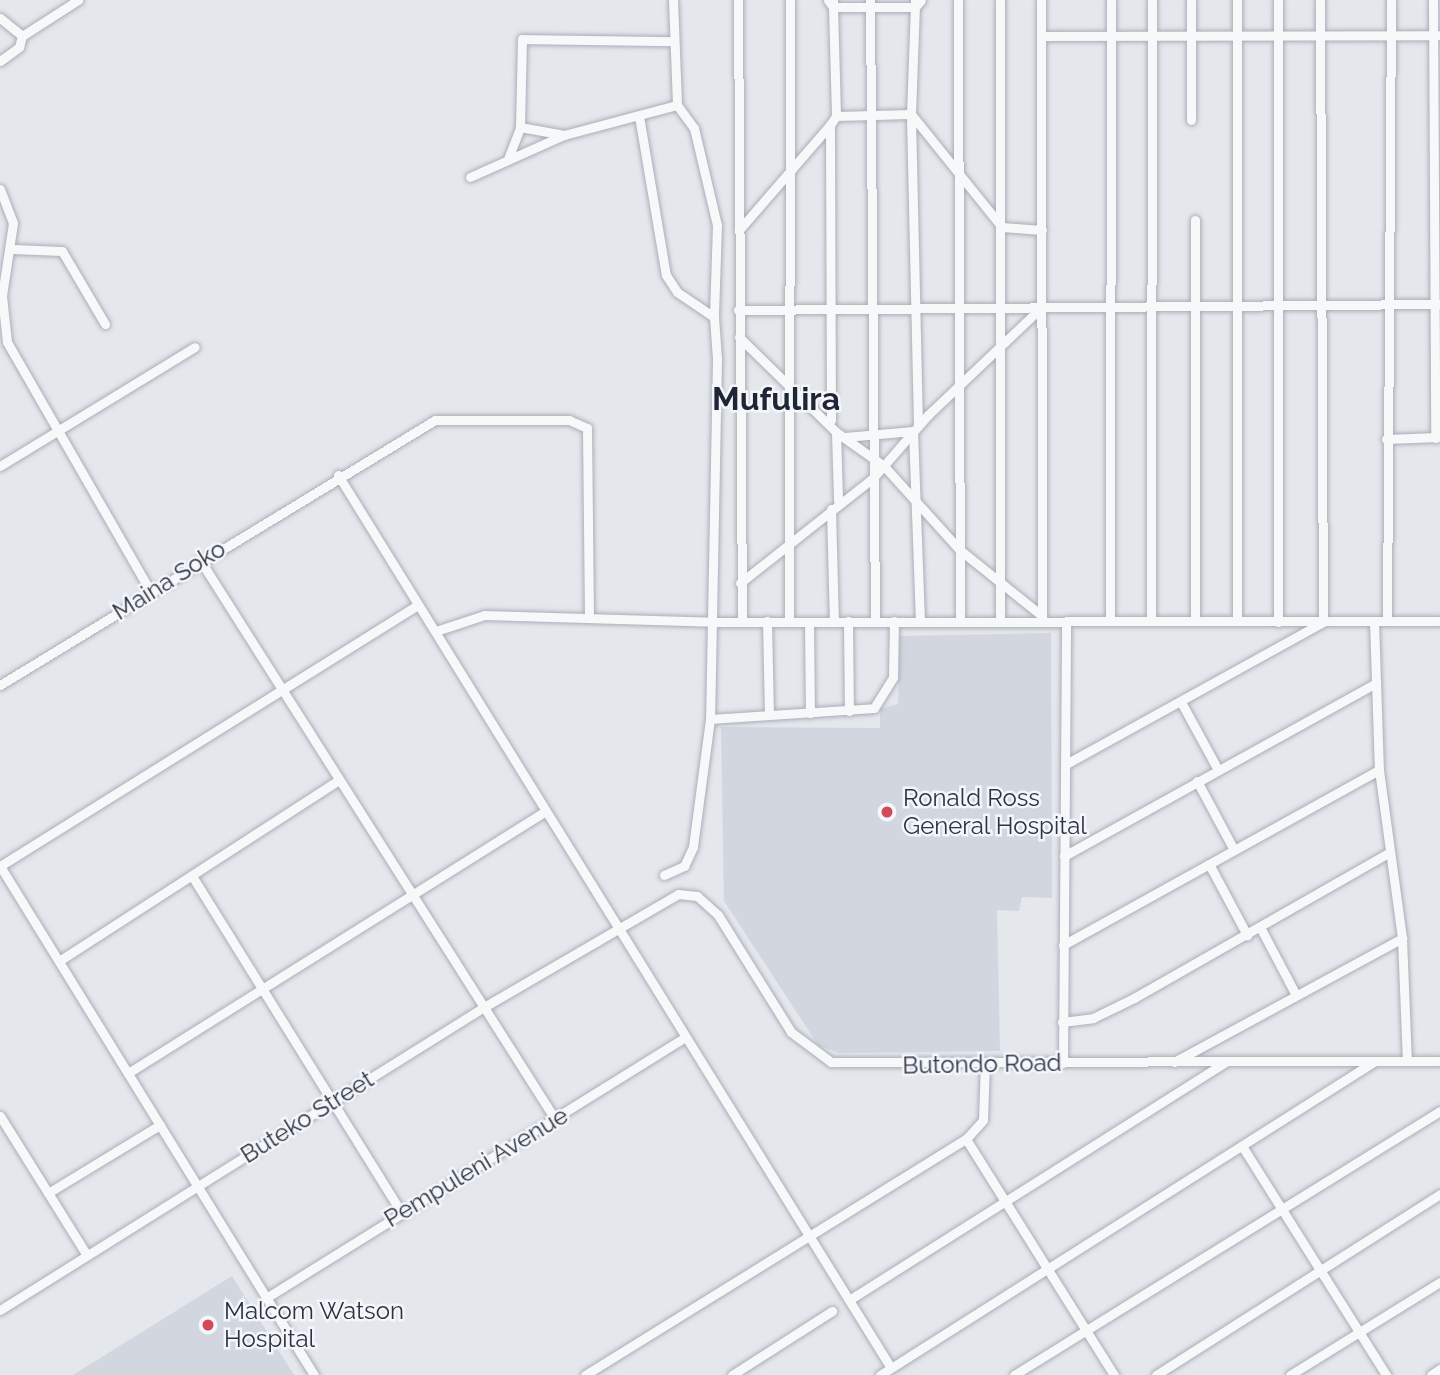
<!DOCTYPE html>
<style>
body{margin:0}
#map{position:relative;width:1440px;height:1375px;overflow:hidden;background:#e4e7ec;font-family:Raleway,sans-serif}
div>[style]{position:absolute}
.built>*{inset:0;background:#d2d6de}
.roads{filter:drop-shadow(0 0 2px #a9aeb7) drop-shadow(0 0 2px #a9aeb7)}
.minor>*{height:9px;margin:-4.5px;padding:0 4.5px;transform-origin:4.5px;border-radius:4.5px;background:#f7f8fa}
.dots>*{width:19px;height:19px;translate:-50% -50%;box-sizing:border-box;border:4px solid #f4f6f9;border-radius:50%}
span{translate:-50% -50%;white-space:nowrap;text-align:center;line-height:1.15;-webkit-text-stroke:5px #f4f6f9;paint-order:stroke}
.street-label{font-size:24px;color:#2b3445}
.poi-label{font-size:24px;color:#2b3445}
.left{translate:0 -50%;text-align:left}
.district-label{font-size:32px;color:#1d2536;font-weight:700}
</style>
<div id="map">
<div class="built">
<i style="clip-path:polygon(1051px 633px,1052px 898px,1022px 897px,1019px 911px,997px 910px,1000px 1051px,839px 1053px,818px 1045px,724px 901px,721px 727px,880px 728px,880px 709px,898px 704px,900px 636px)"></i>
<i style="clip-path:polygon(232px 1276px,294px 1375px,73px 1375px)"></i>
</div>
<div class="roads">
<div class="minor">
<i style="left:673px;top:0;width:105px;rotate:87.8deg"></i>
<i style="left:738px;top:0;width:622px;rotate:89.63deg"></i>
<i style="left:828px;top:0;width:9px;rotate:54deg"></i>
<i style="left:833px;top:7px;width:7px;rotate:-90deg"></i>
<i style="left:870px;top:0;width:621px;rotate:89.54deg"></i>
<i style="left:915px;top:0;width:7px;rotate:90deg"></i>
<i style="left:915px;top:7px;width:9px;rotate:-49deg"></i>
<i style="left:958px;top:0;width:621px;rotate:89.82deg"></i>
<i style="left:1041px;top:0;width:622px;rotate:89.91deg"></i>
<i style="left:1191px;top:0;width:120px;rotate:90deg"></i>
<i style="left:1237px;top:0;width:621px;rotate:90deg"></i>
<i style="left:1278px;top:0;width:622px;rotate:90deg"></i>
<i style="left:1433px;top:0;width:438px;rotate:89.7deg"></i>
<i style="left:0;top:18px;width:28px;rotate:39deg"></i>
<i style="left:22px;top:36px;width:67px;rotate:-32.7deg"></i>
<i style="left:1041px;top:36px;width:399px;rotate:-0.1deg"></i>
<i style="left:0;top:61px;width:24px;rotate:-36deg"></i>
<i style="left:19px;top:47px;width:11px;rotate:-75deg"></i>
<i style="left:639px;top:116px;width:161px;rotate:80.4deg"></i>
<i style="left:666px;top:275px;width:20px;rotate:57deg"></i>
<i style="left:677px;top:292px;width:45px;rotate:34deg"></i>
<i style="left:714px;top:317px;width:42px;rotate:85.9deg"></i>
<i style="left:717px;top:359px;width:360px;rotate:91.1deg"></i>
<i style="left:710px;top:719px;width:129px;rotate:97.6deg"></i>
<i style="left:693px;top:847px;width:21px;rotate:115deg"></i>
<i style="left:684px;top:866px;width:22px;rotate:156deg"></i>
<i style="left:520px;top:127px;width:45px;rotate:10.3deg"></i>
<i style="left:564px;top:135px;width:117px;rotate:-14.9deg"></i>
<i style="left:677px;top:105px;width:29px;rotate:54deg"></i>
<i style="left:694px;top:128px;width:100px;rotate:76.7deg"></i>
<i style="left:717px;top:225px;width:92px;rotate:91.9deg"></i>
<i style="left:508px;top:159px;width:34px;rotate:-69deg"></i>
<i style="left:520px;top:127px;width:88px;rotate:-88.7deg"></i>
<i style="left:522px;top:39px;width:149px;rotate:0.8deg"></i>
<i style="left:470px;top:177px;width:103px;rotate:-24.1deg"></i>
<i style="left:0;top:189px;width:36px;rotate:69deg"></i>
<i style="left:13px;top:223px;width:74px;rotate:98.6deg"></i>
<i style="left:2px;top:296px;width:46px;rotate:83.8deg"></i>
<i style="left:7px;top:342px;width:287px;rotate:60.1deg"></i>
<i style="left:739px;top:230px;width:139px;rotate:-49.1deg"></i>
<i style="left:12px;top:249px;width:50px;rotate:2.3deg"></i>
<i style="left:62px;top:251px;width:85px;rotate:59.5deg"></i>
<i style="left:738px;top:310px;width:702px;rotate:-0.49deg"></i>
<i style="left:739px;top:337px;width:136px;rotate:44.4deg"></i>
<i style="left:836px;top:432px;width:59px;rotate:35.3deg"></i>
<i style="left:884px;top:466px;width:113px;rotate:47.9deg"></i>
<i style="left:960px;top:550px;width:105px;rotate:38.8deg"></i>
<i style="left:831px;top:420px;width:295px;rotate:-90.2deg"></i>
<i style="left:830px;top:125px;width:11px;rotate:-56deg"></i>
<i style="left:918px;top:425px;width:311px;rotate:-91.3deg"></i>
<i style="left:911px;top:114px;width:107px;rotate:-87.9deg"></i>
<i style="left:915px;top:7px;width:82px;rotate:180deg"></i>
<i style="left:833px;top:7px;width:109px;rotate:88.4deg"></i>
<i style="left:836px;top:116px;width:75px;rotate:-1.5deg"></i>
<i style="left:911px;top:114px;width:145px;rotate:51.2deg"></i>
<i style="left:1002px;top:227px;width:40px;rotate:4.3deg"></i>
<i style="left:913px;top:431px;width:189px;rotate:87.9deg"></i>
<i style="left:836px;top:432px;width:69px;rotate:88.3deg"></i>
<i style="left:845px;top:437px;width:68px;rotate:-5deg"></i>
<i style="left:1386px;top:439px;width:52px;rotate:-2.2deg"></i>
<i style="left:0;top:466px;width:228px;rotate:-31.4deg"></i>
<i style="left:338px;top:475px;width:1050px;rotate:58.23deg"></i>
<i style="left:831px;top:509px;width:112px;rotate:88.5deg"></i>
<i style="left:200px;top:560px;width:662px;rotate:57.58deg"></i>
<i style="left:740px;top:583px;width:169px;rotate:-38.3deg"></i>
<i style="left:873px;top:478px;width:84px;rotate:-48.9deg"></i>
<i style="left:928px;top:415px;width:157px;rotate:-43.5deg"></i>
<i style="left:1110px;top:620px;width:620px;rotate:-89.91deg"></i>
<i style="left:1151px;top:620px;width:620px;rotate:-89.91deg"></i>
<i style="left:767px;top:621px;width:94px;rotate:88.8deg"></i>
<i style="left:789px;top:621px;width:621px;rotate:-89.91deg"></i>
<i style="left:848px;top:621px;width:90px;rotate:89.4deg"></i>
<i style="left:1195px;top:621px;width:401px;rotate:-90deg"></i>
<i style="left:1374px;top:621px;width:149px;rotate:88.1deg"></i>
<i style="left:1379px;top:770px;width:170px;rotate:82.2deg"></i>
<i style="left:1402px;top:938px;width:123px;rotate:87.7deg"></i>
<i style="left:1387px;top:621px;width:621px;rotate:-89.63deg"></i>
<i style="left:809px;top:622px;width:91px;rotate:89.4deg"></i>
<i style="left:1000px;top:622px;width:622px;rotate:-90deg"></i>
<i style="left:436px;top:631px;width:51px;rotate:-18.4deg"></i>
<i style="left:484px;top:615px;width:230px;rotate:1.7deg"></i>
<i style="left:714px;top:622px;width:726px;rotate:-0.08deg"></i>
<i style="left:0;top:685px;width:509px;rotate:-31.35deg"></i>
<i style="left:435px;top:420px;width:134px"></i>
<i style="left:569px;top:420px;width:20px;rotate:24deg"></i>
<i style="left:587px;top:428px;width:188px;rotate:89.4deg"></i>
<i style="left:1181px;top:702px;width:77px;rotate:61.4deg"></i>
<i style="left:710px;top:719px;width:164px;rotate:-3.8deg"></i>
<i style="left:874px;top:708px;width:36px;rotate:-58deg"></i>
<i style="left:893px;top:677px;width:56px;rotate:-89deg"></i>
<i style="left:1066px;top:764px;width:294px;rotate:-28.9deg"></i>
<i style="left:1323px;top:622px;width:622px;rotate:-90.28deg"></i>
<i style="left:1197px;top:781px;width:78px;rotate:61.8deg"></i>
<i style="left:1064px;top:856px;width:355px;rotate:-29deg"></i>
<i style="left:1209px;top:864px;width:81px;rotate:61.8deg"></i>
<i style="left:0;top:866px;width:598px;rotate:58.33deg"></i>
<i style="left:0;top:866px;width:493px;rotate:-32deg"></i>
<i style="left:192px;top:876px;width:396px;rotate:58.1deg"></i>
<i style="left:1260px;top:927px;width:77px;rotate:62.1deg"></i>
<i style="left:1063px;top:945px;width:361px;rotate:-29deg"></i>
<i style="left:59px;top:961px;width:333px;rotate:-32.9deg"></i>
<i style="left:1062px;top:1022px;width:31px;rotate:-7deg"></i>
<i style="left:1093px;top:1018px;width:46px;rotate:-26deg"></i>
<i style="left:1134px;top:998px;width:292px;rotate:-29.7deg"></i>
<i style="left:1174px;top:1062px;width:260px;rotate:-28.5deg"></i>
<i style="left:1063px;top:1063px;width:441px;rotate:-89.6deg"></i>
<i style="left:128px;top:1073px;width:491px;rotate:-32.1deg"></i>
<i style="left:0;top:1116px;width:164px;rotate:58deg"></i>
<i style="left:966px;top:1139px;width:279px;rotate:57.9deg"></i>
<i style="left:1242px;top:1146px;width:271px;rotate:57.8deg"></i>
<i style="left:48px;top:1193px;width:131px;rotate:-31.3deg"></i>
<i style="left:266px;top:1298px;width:494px;rotate:-31.9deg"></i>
<i style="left:849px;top:1300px;width:446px;rotate:-32.3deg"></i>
<i style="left:0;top:1310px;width:571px;rotate:-32.05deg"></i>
<i style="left:484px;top:1007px;width:225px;rotate:-30.2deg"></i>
<i style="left:678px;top:894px;width:19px;rotate:6deg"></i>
<i style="left:697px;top:896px;width:28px;rotate:42deg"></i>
<i style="left:718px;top:915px;width:138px;rotate:58deg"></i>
<i style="left:791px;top:1032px;width:50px;rotate:36.9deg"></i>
<i style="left:831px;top:1062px;width:609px;rotate:-0.09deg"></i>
<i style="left:585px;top:1375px;width:448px;rotate:-31.8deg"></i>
<i style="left:966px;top:1139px;width:25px;rotate:-48deg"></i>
<i style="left:983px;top:1120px;width:56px;rotate:-88deg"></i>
<i style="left:732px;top:1375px;width:119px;rotate:-32.6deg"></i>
<i style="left:880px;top:1375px;width:586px;rotate:-32.39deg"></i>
<i style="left:1014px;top:1375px;width:501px;rotate:-31.79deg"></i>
<i style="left:1156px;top:1375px;width:337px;rotate:-32.5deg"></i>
<i style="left:1290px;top:1375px;width:176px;rotate:-31.8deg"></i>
<i style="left:1431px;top:1375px;width:11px;rotate:-34deg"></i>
</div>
</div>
<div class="dots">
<i style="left:887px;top:812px;background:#d1495b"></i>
<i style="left:208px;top:1325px;background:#d1495b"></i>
</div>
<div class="street-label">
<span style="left:169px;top:580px;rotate:-32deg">Maina Soko</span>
<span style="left:982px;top:1064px;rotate:-1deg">Butondo Road</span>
<span style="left:307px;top:1117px;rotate:-32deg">Buteko Street</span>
<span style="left:476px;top:1167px;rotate:-31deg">Pempuleni Avenue</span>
</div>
<div class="poi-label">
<span class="left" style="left:903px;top:812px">Ronald Ross<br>General Hospital</span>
<span class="left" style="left:224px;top:1325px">Malcom Watson<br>Hospital</span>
</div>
<div class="district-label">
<span style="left:776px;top:399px">Mufulira</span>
</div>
</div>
